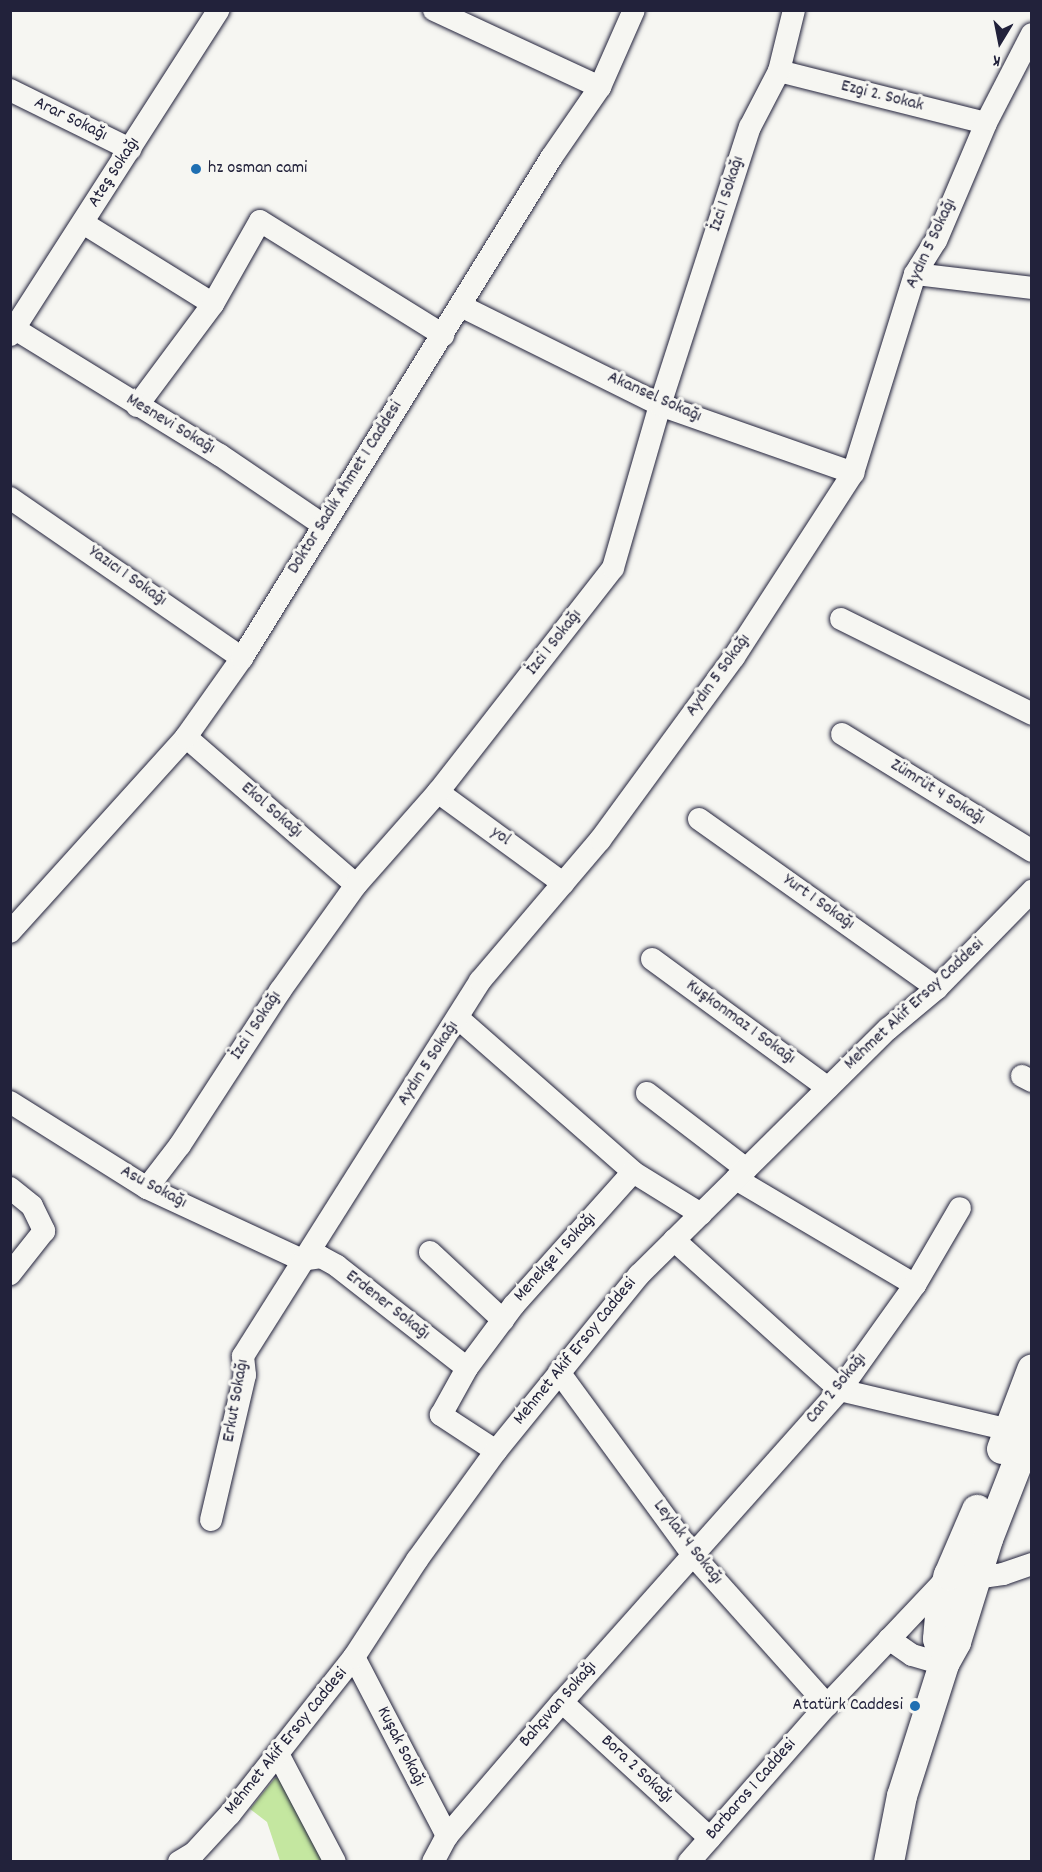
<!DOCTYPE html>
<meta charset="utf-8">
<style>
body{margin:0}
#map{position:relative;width:1042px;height:1872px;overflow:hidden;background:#f6f6f2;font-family:Dekko,sans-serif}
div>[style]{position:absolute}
.green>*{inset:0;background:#c4e7a0}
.roads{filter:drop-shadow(0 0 2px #22223b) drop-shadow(0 0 2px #22223b)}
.minor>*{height:22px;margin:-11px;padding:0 11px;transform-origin:11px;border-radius:11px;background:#f6f6f2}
.major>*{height:30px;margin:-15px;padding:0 15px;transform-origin:15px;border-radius:15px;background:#f6f6f2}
.dots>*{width:16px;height:16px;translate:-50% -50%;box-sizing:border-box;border:3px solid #f6f6f2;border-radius:50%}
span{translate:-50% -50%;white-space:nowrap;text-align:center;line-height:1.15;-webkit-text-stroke:6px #f6f6f2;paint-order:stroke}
.street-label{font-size:18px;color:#22223b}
.poi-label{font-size:18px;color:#22223b}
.left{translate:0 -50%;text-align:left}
.right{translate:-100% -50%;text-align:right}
.frame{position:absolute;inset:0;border:12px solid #22223b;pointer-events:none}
.north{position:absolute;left:970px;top:12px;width:60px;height:60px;-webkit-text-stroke:4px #f6f6f2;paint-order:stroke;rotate:190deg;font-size:16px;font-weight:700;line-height:24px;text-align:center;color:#22223b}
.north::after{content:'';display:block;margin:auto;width:21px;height:27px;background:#22223b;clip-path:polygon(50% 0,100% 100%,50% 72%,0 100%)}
</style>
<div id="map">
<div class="green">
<i style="clip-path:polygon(275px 1778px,279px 1778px,326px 1861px,280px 1861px,267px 1822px,250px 1809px)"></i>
</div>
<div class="roads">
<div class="minor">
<i style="left:434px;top:10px;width:183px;rotate:24.9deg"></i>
<i style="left:779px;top:71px;width:213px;rotate:14.1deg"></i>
<i style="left:10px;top:90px;width:134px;rotate:26.2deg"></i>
<i style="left:83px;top:223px;width:153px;rotate:31.9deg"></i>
<i style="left:915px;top:274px;width:118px;rotate:6.8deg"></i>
<i style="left:461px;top:306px;width:222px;rotate:26.4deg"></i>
<i style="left:660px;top:405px;width:205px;rotate:19.4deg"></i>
<i style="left:15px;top:329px;width:241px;rotate:31.6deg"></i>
<i style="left:220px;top:455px;width:125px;rotate:34.2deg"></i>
<i style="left:10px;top:335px;width:386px;rotate:-57.3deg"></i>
<i style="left:137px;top:406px;width:127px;rotate:-53.3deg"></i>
<i style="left:213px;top:304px;width:95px;rotate:-60.5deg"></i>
<i style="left:260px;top:221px;width:216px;rotate:31.9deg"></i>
<i style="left:10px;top:498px;width:282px;rotate:34.6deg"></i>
<i style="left:841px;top:619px;width:213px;rotate:26.4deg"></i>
<i style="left:842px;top:734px;width:223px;rotate:31.6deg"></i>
<i style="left:186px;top:737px;width:225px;rotate:41deg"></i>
<i style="left:438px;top:792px;width:155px;rotate:36.1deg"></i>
<i style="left:699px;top:819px;width:292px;rotate:35.4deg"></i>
<i style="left:10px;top:932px;width:263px;rotate:-47.9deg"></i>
<i style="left:186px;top:737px;width:97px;rotate:-54.7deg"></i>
<i style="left:242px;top:658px;width:588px;rotate:-58.28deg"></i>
<i style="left:551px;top:158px;width:86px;rotate:-55.4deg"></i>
<i style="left:600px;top:87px;width:84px;rotate:-66.2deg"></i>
<i style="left:652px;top:959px;width:218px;rotate:36.2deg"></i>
<i style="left:458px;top:1018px;width:233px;rotate:41.3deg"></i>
<i style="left:1022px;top:1076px;width:11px;rotate:27deg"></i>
<i style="left:647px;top:1093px;width:125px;rotate:37.5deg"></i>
<i style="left:10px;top:1102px;width:162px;rotate:32.1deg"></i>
<i style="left:147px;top:1188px;width:171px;rotate:24.9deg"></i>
<i style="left:736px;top:1179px;width:208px;rotate:30.6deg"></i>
<i style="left:10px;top:1188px;width:28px;rotate:39deg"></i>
<i style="left:32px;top:1206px;width:28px;rotate:64deg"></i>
<i style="left:44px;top:1231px;width:55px;rotate:128.3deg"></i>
<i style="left:147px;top:1188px;width:54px;rotate:-52.5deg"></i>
<i style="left:180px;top:1145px;width:184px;rotate:-57deg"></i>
<i style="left:280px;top:991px;width:130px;rotate:-54.4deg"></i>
<i style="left:356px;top:885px;width:124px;rotate:-48.6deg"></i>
<i style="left:438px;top:792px;width:284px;rotate:-52deg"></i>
<i style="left:613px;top:568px;width:170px;rotate:-73.9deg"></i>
<i style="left:660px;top:405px;width:292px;rotate:-72.1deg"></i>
<i style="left:750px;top:127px;width:63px;rotate:-62.6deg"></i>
<i style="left:779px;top:71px;width:63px;rotate:-76.2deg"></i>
<i style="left:674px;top:1240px;width:224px;rotate:42.1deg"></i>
<i style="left:840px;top:1390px;width:174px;rotate:13.3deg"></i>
<i style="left:430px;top:1252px;width:100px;rotate:43deg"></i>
<i style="left:302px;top:1260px;width:19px;rotate:-9deg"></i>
<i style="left:321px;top:1257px;width:18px;rotate:29deg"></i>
<i style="left:337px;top:1266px;width:165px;rotate:38.1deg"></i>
<i style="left:559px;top:1372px;width:225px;rotate:53.8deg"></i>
<i style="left:692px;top:1554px;width:203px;rotate:48.2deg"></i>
<i style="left:496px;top:1451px;width:66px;rotate:-146.8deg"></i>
<i style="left:441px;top:1415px;width:54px;rotate:-61deg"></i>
<i style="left:467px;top:1368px;width:79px;rotate:-53.3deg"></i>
<i style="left:514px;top:1305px;width:178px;rotate:-48.2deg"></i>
<i style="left:633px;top:1172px;width:80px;rotate:31.7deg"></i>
<i style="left:211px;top:1520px;width:149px;rotate:-76.8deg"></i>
<i style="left:245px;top:1375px;width:19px;rotate:-96deg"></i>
<i style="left:243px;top:1356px;width:444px;rotate:-57.7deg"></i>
<i style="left:480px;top:981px;width:185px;rotate:-49.6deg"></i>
<i style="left:600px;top:840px;width:227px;rotate:-53.8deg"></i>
<i style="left:734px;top:657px;width:219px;rotate:-57.1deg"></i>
<i style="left:853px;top:473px;width:208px;rotate:-72.7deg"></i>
<i style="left:915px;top:274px;width:39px;rotate:-58deg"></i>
<i style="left:936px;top:241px;width:128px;rotate:-67deg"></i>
<i style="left:986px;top:123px;width:100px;rotate:-62.7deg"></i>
<i style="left:975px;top:1578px;width:28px;rotate:-8deg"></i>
<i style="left:1003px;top:1574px;width:31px;rotate:-19deg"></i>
<i style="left:889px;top:1639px;width:28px;rotate:35deg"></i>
<i style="left:912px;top:1655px;width:33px;rotate:16deg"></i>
<i style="left:354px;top:1657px;width:202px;rotate:62.5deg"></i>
<i style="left:562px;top:1702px;width:201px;rotate:42.6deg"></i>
<i style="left:278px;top:1754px;width:122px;rotate:62.2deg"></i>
<i style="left:179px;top:1862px;width:17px;rotate:-31deg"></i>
<i style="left:194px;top:1853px;width:53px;rotate:-47.3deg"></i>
<i style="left:230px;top:1814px;width:200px;rotate:-51.7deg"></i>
<i style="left:354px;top:1657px;width:116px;rotate:-57deg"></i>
<i style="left:417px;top:1560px;width:135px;rotate:-54.1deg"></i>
<i style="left:496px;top:1451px;width:227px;rotate:-50.9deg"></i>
<i style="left:639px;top:1275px;width:350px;rotate:-44.7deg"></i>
<i style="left:888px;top:1029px;width:64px;rotate:-39.9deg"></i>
<i style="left:937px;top:988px;width:136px;rotate:-45.6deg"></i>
<i style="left:433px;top:1862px;width:30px;rotate:-62deg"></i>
<i style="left:447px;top:1836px;width:177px;rotate:-49.4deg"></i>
<i style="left:562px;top:1702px;width:418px;rotate:-48.3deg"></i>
<i style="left:840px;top:1390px;width:129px;rotate:-54.5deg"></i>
<i style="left:915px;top:1285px;width:89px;rotate:-59.7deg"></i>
<i style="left:689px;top:1862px;width:209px;rotate:-48.7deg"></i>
<i style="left:827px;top:1705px;width:173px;rotate:-46.6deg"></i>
</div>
<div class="major">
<i style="left:1002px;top:1449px;width:85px;rotate:-69.2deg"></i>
<i style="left:944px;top:1664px;width:26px;rotate:-103deg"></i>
<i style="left:938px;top:1639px;width:35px;rotate:-85deg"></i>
<i style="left:941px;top:1604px;width:30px;rotate:-75deg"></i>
<i style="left:949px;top:1575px;width:71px;rotate:-66.7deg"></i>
<i style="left:889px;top:1862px;width:67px;rotate:-78.9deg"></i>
<i style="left:902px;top:1796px;width:139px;rotate:-72.3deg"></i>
<i style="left:944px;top:1664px;width:25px;rotate:-61deg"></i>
<i style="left:956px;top:1642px;width:108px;rotate:-72.7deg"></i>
<i style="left:988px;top:1539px;width:121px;rotate:-68.7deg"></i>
</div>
</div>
<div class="dots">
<i style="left:196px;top:169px;background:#1f6fb2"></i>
<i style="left:915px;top:1706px;background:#1f6fb2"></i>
</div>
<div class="street-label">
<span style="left:882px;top:97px;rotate:14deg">Ezgi 2. Sokak</span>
<span style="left:70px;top:120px;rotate:26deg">Arar Sokağı</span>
<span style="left:115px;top:173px;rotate:-57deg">Ateş Sokağı</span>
<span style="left:728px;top:194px;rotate:-72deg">İzci 1 Sokağı</span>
<span style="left:932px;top:244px;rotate:-65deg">Aydın 5 Sokağı</span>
<span style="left:654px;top:398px;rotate:24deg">Akansel Sokağı</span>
<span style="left:170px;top:425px;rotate:31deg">Mesnevi Sokağı</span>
<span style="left:346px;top:488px;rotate:-58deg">Doktor Sadık Ahmet 1 Caddesi</span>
<span style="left:127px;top:577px;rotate:35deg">Yazıcı 1 Sokağı</span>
<span style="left:555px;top:643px;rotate:-52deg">İzci 1 Sokağı</span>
<span style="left:719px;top:676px;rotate:-54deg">Aydın 5 Sokağı</span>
<span style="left:937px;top:793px;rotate:32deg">Zümrüt 4 Sokağı</span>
<span style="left:271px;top:811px;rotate:41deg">Ekol Sokağı</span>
<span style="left:500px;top:837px;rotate:36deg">yol</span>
<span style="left:818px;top:903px;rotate:35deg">Yurt 1 Sokağı</span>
<span style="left:915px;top:1005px;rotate:-43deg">Mehmet Akif Ersoy Caddesi</span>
<span style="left:740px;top:1023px;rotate:36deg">Kuşkonmaz 1 Sokağı</span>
<span style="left:257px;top:1026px;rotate:-57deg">İzci 1 Sokağı</span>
<span style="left:429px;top:1064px;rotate:-57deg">Aydın 5 Sokağı</span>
<span style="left:153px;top:1188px;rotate:28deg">Asu Sokağı</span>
<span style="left:556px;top:1258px;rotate:-48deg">Menekşe 1 Sokağı</span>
<span style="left:387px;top:1306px;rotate:38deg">Erdener Sokağı</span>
<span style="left:576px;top:1352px;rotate:-51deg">Mehmet Akif Ersoy Caddesi</span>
<span style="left:837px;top:1389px;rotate:-51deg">Can 2 Sokağı</span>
<span style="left:237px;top:1401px;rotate:-80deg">Erkut Sokağı</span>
<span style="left:687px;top:1543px;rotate:52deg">Leylak 4 Sokağı</span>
<span style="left:559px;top:1705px;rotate:-49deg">Bahçıvan Sokağı</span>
<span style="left:287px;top:1742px;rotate:-51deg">Mehmet Akif Ersoy Caddesi</span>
<span style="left:400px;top:1747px;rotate:63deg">Kuşak Sokağı</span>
<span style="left:636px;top:1770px;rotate:43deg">Bora 2 Sokağı</span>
<span style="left:752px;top:1790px;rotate:-49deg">Barbaros 1 Caddesi</span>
</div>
<div class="poi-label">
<span class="left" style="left:208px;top:169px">hz osman cami</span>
<span class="right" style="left:903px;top:1706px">Atatürk Caddesi</span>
</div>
<div class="frame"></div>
<div class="north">K</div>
</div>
